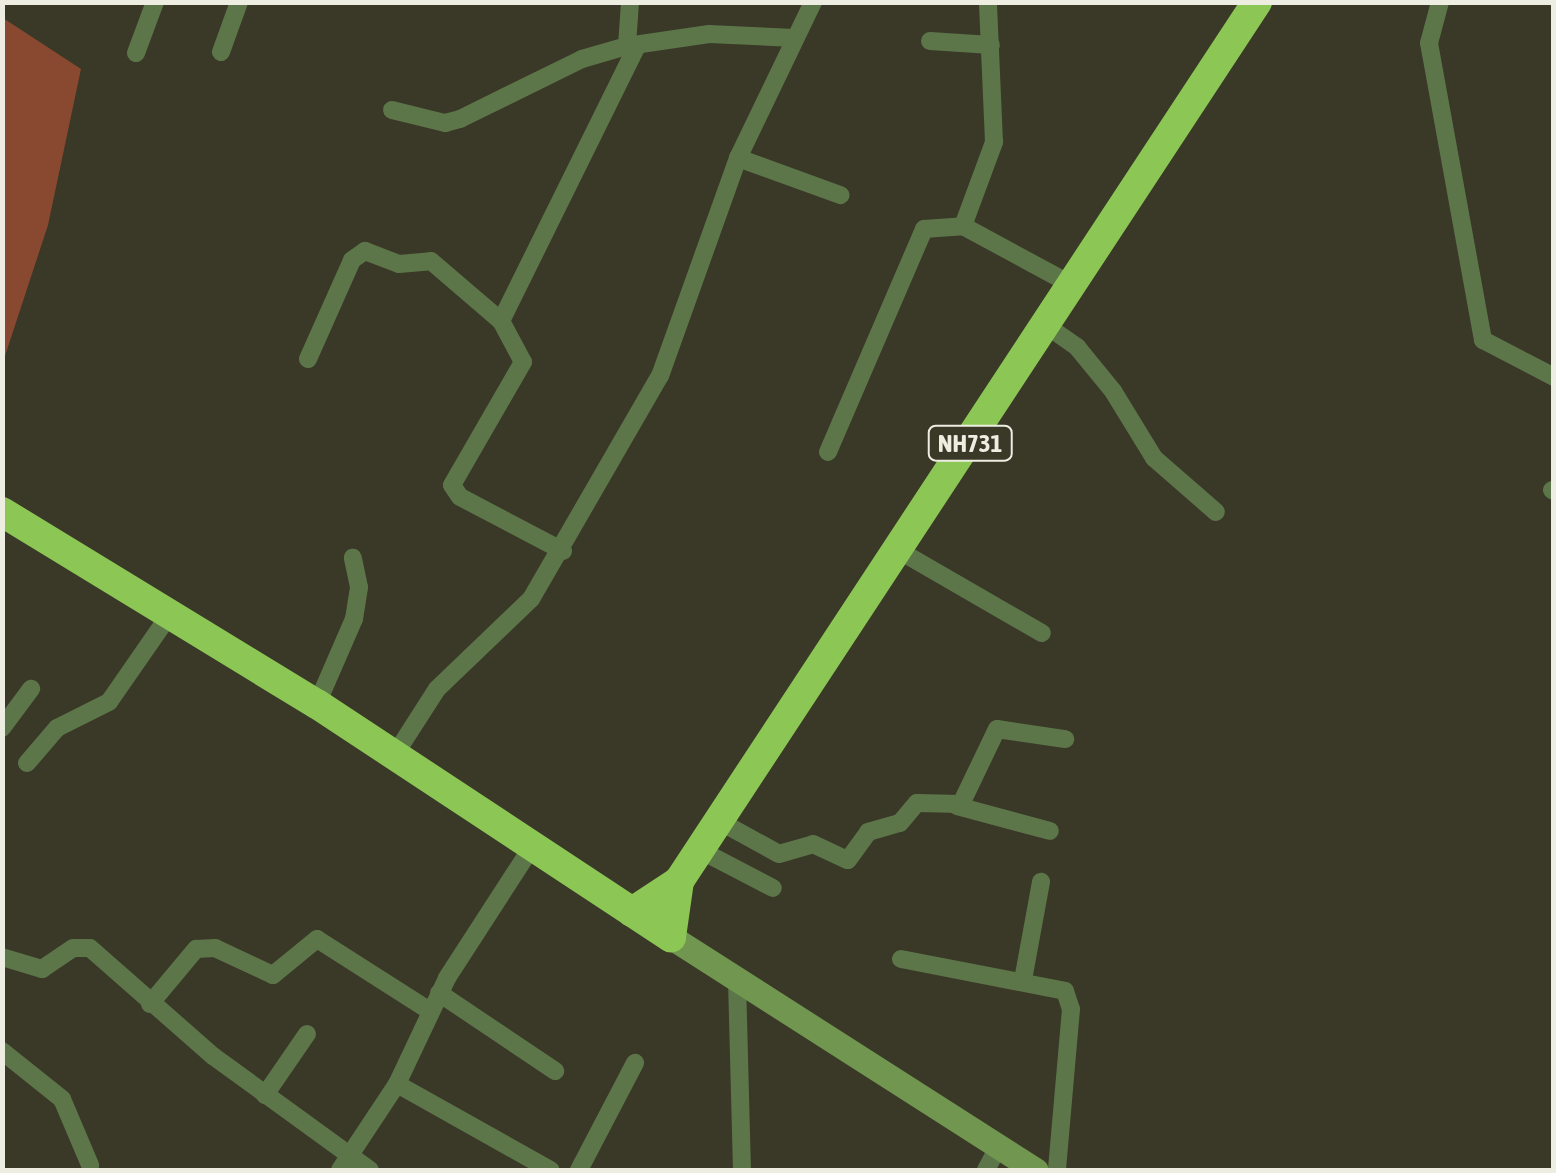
<!DOCTYPE html>
<style>
body{margin:0}
#map{position:relative;width:1556px;height:1173px;overflow:hidden;background:#3a3827;font-family:"Asap Condensed",sans-serif}
div>[style]{position:absolute}
.green>*{inset:0;background:#894930}
.street>*{height:18px;margin:-9px;padding:0 9px;transform-origin:9px;border-radius:9px;background:#5c7549}
.secondary>*{height:25px;margin:-12.5px;padding:0 12.5px;transform-origin:12.5px;border-radius:12.5px;background:#709650}
.highway>*{height:30px;margin:-15px;padding:0 15px;transform-origin:15px;border-radius:15px;background:#8cc756}
span{translate:-50% -50%;white-space:nowrap;text-align:center;line-height:1.15;-webkit-text-stroke:10px #3a3827;paint-order:stroke}
.shield-label span{padding:2px 8px;background:#3a3827;border:2px solid;border-radius:8px;-webkit-text-stroke-width:0}
.shield-label{font-size:25px;color:#eeede2;font-weight:700}
.frame{position:absolute;inset:0;border:5px solid #eeede2;pointer-events:none}
</style>
<div id="map">
<div class="green">
<i style="clip-path:polygon(3px 18px,81px 69px,48px 225px,3px 362px)"></i>
</div>
<div class="street">
<i style="left:1440px;top:2px;width:42px;rotate:105deg"></i>
<i style="left:1429px;top:43px;width:302px;rotate:79.7deg"></i>
<i style="left:1483px;top:340px;width:80px;rotate:27.5deg"></i>
<i style="left:930px;top:41px;width:61px;rotate:3.8deg"></i>
<i style="left:627px;top:46px;width:44px;rotate:-86.1deg"></i>
<i style="left:221px;top:52px;width:53px;rotate:-70.2deg"></i>
<i style="left:136px;top:53px;width:54px;rotate:-69.6deg"></i>
<i style="left:392px;top:110px;width:55px;rotate:13.8deg"></i>
<i style="left:445px;top:123px;width:16px;rotate:-15deg"></i>
<i style="left:460px;top:119px;width:136px;rotate:-26.2deg"></i>
<i style="left:582px;top:59px;width:47px;rotate:-16.1deg"></i>
<i style="left:627px;top:46px;width:83px;rotate:-8.3deg"></i>
<i style="left:709px;top:34px;width:86px;rotate:2.7deg"></i>
<i style="left:738px;top:158px;width:109px;rotate:19.9deg"></i>
<i style="left:963px;top:226px;width:90px;rotate:-69.7deg"></i>
<i style="left:994px;top:142px;width:140px;rotate:-92.5deg"></i>
<i style="left:1047px;top:326px;width:37px;rotate:35deg"></i>
<i style="left:1077px;top:347px;width:57px;rotate:50.7deg"></i>
<i style="left:1113px;top:391px;width:79px;rotate:58.5deg"></i>
<i style="left:1154px;top:458px;width:82px;rotate:41.1deg"></i>
<i style="left:308px;top:359px;width:108px;rotate:-66deg"></i>
<i style="left:352px;top:260px;width:16px;rotate:-35deg"></i>
<i style="left:365px;top:251px;width:36px;rotate:21deg"></i>
<i style="left:399px;top:264px;width:32px;rotate:-5deg"></i>
<i style="left:431px;top:261px;width:92px;rotate:40.6deg"></i>
<i style="left:828px;top:452px;width:243px;rotate:-66.7deg"></i>
<i style="left:924px;top:229px;width:39px;rotate:-4deg"></i>
<i style="left:963px;top:226px;width:124px;rotate:28.4deg"></i>
<i style="left:1552px;top:490px;width:2px;rotate:27deg"></i>
<i style="left:898px;top:550px;width:166px;rotate:30deg"></i>
<i style="left:563px;top:551px;width:116px;rotate:-152.3deg"></i>
<i style="left:460px;top:497px;width:14px;rotate:-124deg"></i>
<i style="left:452px;top:485px;width:142px;rotate:-60deg"></i>
<i style="left:523px;top:362px;width:47px;rotate:-118.2deg"></i>
<i style="left:501px;top:321px;width:307px;rotate:-63.7deg"></i>
<i style="left:317px;top:704px;width:93px;rotate:-66.5deg"></i>
<i style="left:354px;top:619px;width:32px;rotate:-81deg"></i>
<i style="left:359px;top:587px;width:30px;rotate:-102deg"></i>
<i style="left:2px;top:728px;width:49px;rotate:-53.4deg"></i>
<i style="left:394px;top:756px;width:80px;rotate:-57.3deg"></i>
<i style="left:437px;top:689px;width:130px;rotate:-43.8deg"></i>
<i style="left:531px;top:599px;width:258px;rotate:-60deg"></i>
<i style="left:660px;top:376px;width:232px;rotate:-70.3deg"></i>
<i style="left:738px;top:158px;width:173px;rotate:-64.3deg"></i>
<i style="left:27px;top:763px;width:46px;rotate:-49.4deg"></i>
<i style="left:57px;top:728px;width:58px;rotate:-26.6deg"></i>
<i style="left:109px;top:702px;width:107px;rotate:-55.3deg"></i>
<i style="left:957px;top:806px;width:96px;rotate:15deg"></i>
<i style="left:719px;top:821px;width:68px;rotate:28.8deg"></i>
<i style="left:779px;top:854px;width:35px;rotate:-16deg"></i>
<i style="left:813px;top:844px;width:38px;rotate:25deg"></i>
<i style="left:848px;top:860px;width:34px;rotate:-54deg"></i>
<i style="left:868px;top:832px;width:33px;rotate:-16deg"></i>
<i style="left:900px;top:823px;width:26px;rotate:-50deg"></i>
<i style="left:917px;top:803px;width:44px;rotate:1.3deg"></i>
<i style="left:961px;top:804px;width:83px;rotate:-64.4deg"></i>
<i style="left:997px;top:729px;width:69px;rotate:8.4deg"></i>
<i style="left:700px;top:850px;width:82px;rotate:27.5deg"></i>
<i style="left:2px;top:957px;width:42px;rotate:16.7deg"></i>
<i style="left:42px;top:969px;width:37px;rotate:-34deg"></i>
<i style="left:73px;top:948px;width:17px"></i>
<i style="left:90px;top:948px;width:164px;rotate:41.3deg"></i>
<i style="left:213px;top:1056px;width:194px;rotate:36deg"></i>
<i style="left:901px;top:959px;width:167px;rotate:11deg"></i>
<i style="left:1065px;top:991px;width:19px;rotate:72deg"></i>
<i style="left:1071px;top:1009px;width:162px;rotate:95deg"></i>
<i style="left:737px;top:980px;width:190px;rotate:88.5deg"></i>
<i style="left:1023px;top:980px;width:100px;rotate:-79.6deg"></i>
<i style="left:439px;top:993px;width:140px;rotate:33.9deg"></i>
<i style="left:150px;top:1004px;width:72px;rotate:-50.1deg"></i>
<i style="left:196px;top:949px;width:19px;rotate:-3deg"></i>
<i style="left:215px;top:948px;width:64px;rotate:25deg"></i>
<i style="left:273px;top:975px;width:57px;rotate:-39.3deg"></i>
<i style="left:317px;top:939px;width:134px;rotate:32.5deg"></i>
<i style="left:2px;top:1051px;width:77px;rotate:38.7deg"></i>
<i style="left:62px;top:1099px;width:72px;rotate:67deg"></i>
<i style="left:397px;top:1084px;width:176px;rotate:29.3deg"></i>
<i style="left:265px;top:1095px;width:74px;rotate:-55.5deg"></i>
<i style="left:340px;top:1170px;width:103px;rotate:-56.5deg"></i>
<i style="left:397px;top:1084px;width:117px;rotate:-64.7deg"></i>
<i style="left:447px;top:978px;width:158px;rotate:-57.1deg"></i>
<i style="left:579px;top:1170px;width:121px;rotate:-62.4deg"></i>
<i style="left:986px;top:1170px;width:26px;rotate:-62deg"></i>
</div>
<div class="secondary">
<i style="left:671px;top:937px;width:433px;rotate:32.6deg"></i>
</div>
<div class="highway">
<i style="left:2px;top:512px;width:369px;rotate:31.4deg"></i>
<i style="left:317px;top:704px;width:424px;rotate:33.4deg"></i>
<i style="left:671px;top:937px;width:57px;rotate:-81.9deg"></i>
<i style="left:632px;top:912px;width:56px;rotate:-33.4deg"></i>
<i style="left:679px;top:881px;width:1052px;rotate:-56.67deg"></i>
</div>
<div class="shield-label">
<span style="left:970px;top:443px">NH731</span>
</div>
<div class="frame"></div>
</div>
